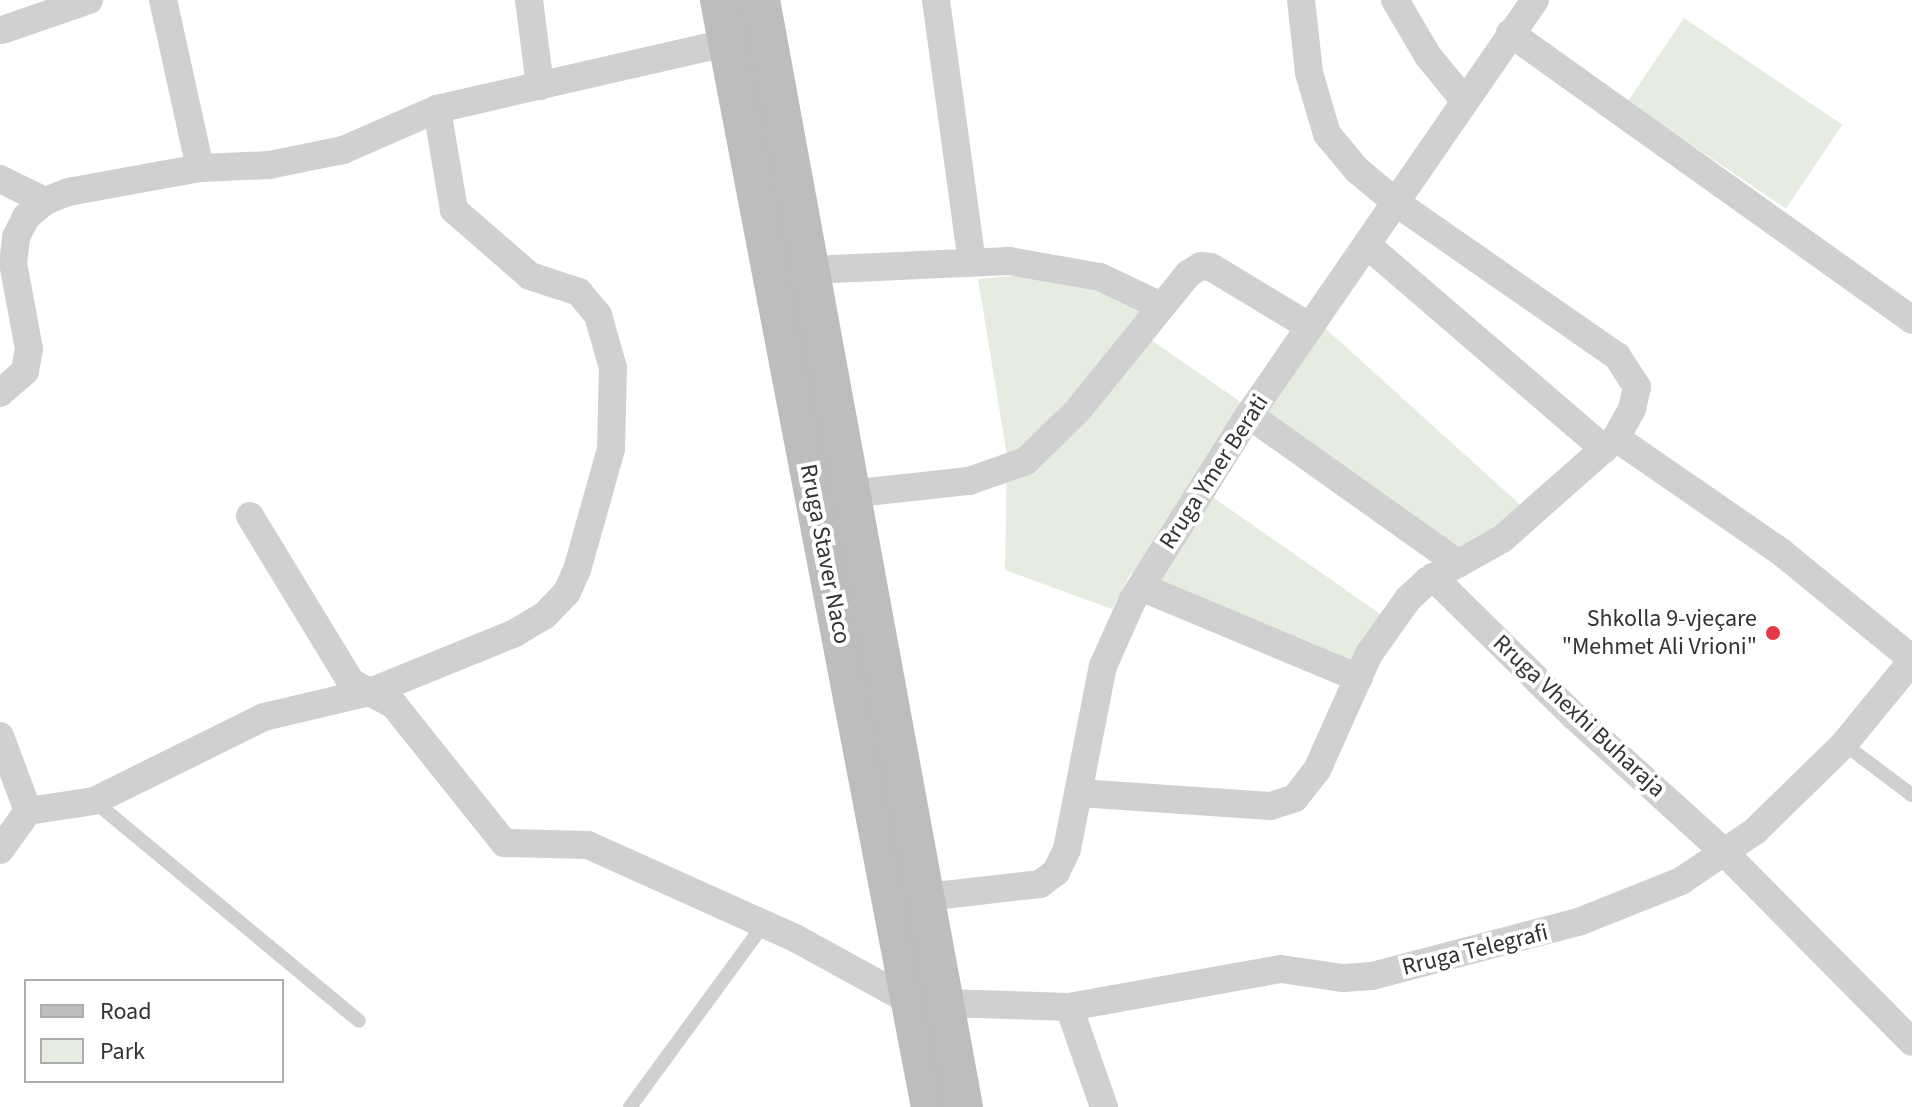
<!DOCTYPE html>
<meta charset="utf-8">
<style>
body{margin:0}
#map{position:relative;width:1912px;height:1107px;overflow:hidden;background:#fff;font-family:"Source Sans 3",sans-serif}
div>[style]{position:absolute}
.green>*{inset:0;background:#e6ecdf;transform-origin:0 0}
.service>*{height:14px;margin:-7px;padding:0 7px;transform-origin:7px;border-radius:7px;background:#d0d0d0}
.minor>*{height:28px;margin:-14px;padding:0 14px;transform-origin:14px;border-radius:14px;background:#d0d0d0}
.secondary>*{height:40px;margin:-20px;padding:0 20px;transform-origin:20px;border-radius:20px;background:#bdbdbd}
.dots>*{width:22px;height:22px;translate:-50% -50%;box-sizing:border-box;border:4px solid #fff;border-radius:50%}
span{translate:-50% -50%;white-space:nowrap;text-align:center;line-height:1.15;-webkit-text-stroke:8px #fff;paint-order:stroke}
.street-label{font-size:24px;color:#333}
.poi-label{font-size:24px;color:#333}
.right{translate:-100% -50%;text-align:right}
.legend{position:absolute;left:24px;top:979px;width:260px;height:104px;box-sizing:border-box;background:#fff;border:2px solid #adadad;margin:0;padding:10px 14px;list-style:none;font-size:24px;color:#333}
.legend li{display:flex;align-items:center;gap:16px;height:40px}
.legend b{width:40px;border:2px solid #adadad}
</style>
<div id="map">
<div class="green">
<i style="left:1684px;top:18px;width:191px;height:101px;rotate:34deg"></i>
<i style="clip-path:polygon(1024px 275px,1090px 289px,1148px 309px,1131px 326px,1245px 405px,1305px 310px,1526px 510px,1463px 552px,1270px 417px,1194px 484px,1383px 616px,1354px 665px,1131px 573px,1112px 609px,1005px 570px,1007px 456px,978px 279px)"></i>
</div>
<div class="service">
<i style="left:1844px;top:744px;width:85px;rotate:36.9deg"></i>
<i style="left:94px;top:801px;width:344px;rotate:39.7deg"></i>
<i style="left:630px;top:1107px;width:227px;rotate:-53.8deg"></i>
</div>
<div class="minor">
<i style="left:529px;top:0;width:87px;rotate:82.7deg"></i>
<i style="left:936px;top:0;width:264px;rotate:82.2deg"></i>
<i style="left:1301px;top:0;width:73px;rotate:83.7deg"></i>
<i style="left:1309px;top:73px;width:64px;rotate:73.6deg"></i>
<i style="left:1327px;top:134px;width:47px;rotate:50.2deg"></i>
<i style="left:1357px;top:170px;width:53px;rotate:39.7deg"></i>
<i style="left:1398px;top:204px;width:267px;rotate:34.8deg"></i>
<i style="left:1617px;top:356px;width:37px;rotate:57deg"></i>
<i style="left:1637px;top:387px;width:23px;rotate:103deg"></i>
<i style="left:1632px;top:409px;width:33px;rotate:119deg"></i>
<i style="left:1395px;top:0;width:65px;rotate:59.5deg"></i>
<i style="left:1428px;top:56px;width:57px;rotate:50.7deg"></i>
<i style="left:2px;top:30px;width:92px;rotate:-19deg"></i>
<i style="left:1510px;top:33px;width:494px;rotate:35.5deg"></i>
<i style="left:437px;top:109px;width:300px;rotate:-12.9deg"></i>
<i style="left:0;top:179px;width:50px;rotate:26.1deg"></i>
<i style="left:1367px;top:245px;width:313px;rotate:40.7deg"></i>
<i style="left:811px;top:270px;width:198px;rotate:-2.6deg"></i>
<i style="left:1009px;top:261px;width:92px;rotate:10deg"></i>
<i style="left:1100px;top:277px;width:68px;rotate:25.4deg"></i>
<i style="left:0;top:393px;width:33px;rotate:-41deg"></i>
<i style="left:25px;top:371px;width:22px;rotate:-80deg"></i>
<i style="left:29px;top:349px;width:87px;rotate:-100.5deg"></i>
<i style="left:13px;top:263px;width:26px;rotate:-83deg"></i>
<i style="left:16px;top:237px;width:22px;rotate:-63deg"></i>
<i style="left:26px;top:217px;width:25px;rotate:-40deg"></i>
<i style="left:45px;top:201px;width:25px;rotate:-21deg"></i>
<i style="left:68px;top:192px;width:134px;rotate:-10.3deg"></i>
<i style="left:1249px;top:415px;width:257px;rotate:35.4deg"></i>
<i style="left:849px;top:494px;width:121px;rotate:-6.2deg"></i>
<i style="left:969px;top:481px;width:60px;rotate:-19.3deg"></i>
<i style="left:1026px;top:461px;width:73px;rotate:-44.4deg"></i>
<i style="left:1078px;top:410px;width:175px;rotate:-51deg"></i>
<i style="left:1188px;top:274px;width:15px;rotate:-32deg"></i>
<i style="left:1201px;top:266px;width:10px;rotate:6deg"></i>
<i style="left:1211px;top:267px;width:116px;rotate:31.2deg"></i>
<i style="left:250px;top:516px;width:194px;rotate:58.7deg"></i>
<i style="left:351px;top:682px;width:49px;rotate:28.1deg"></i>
<i style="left:394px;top:705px;width:176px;rotate:51.4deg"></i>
<i style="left:504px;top:843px;width:84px;rotate:1.4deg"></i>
<i style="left:588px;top:845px;width:227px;rotate:24.2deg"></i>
<i style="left:795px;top:938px;width:131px;rotate:28.7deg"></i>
<i style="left:1433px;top:577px;width:198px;rotate:44.6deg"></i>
<i style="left:1574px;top:716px;width:205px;rotate:42.2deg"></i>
<i style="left:1726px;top:854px;width:264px;rotate:45.3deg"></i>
<i style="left:1141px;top:587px;width:236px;rotate:22.7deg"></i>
<i style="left:0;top:736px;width:80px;rotate:69.5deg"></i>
<i style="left:1079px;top:793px;width:192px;rotate:3.9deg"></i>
<i style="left:1271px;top:806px;width:25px;rotate:-18deg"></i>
<i style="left:1295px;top:798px;width:36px;rotate:-52deg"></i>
<i style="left:1317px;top:770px;width:127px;rotate:-65.9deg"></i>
<i style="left:1369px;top:654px;width:67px;rotate:-54.7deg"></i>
<i style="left:1408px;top:599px;width:26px;rotate:-43deg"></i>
<i style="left:1427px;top:581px;width:86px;rotate:-29.2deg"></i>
<i style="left:1502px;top:539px;width:152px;rotate:-41.5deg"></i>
<i style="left:1616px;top:438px;width:201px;rotate:34.6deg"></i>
<i style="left:1781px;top:552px;width:169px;rotate:39.2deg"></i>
<i style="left:0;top:850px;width:48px;rotate:-54.3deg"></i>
<i style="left:28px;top:811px;width:67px;rotate:-8.6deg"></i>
<i style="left:94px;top:801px;width:190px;rotate:-26.3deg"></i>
<i style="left:264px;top:717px;width:109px;rotate:-13.3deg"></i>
<i style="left:370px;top:692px;width:157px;rotate:-22.1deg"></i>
<i style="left:515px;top:633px;width:35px;rotate:-31deg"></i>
<i style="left:545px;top:615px;width:32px;rotate:-46deg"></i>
<i style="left:567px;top:592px;width:24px;rotate:-66deg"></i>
<i style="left:577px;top:570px;width:126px;rotate:-74.3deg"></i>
<i style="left:611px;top:449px;width:81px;rotate:-88.6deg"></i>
<i style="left:613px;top:368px;width:55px;rotate:-105.8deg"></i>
<i style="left:598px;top:315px;width:30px;rotate:-130deg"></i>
<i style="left:579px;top:292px;width:52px;rotate:-161.9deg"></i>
<i style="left:530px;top:276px;width:101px;rotate:-139deg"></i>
<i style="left:454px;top:210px;width:102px;rotate:-99.6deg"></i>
<i style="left:437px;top:109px;width:103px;rotate:156.4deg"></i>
<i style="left:343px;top:150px;width:76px;rotate:168.5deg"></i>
<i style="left:269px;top:165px;width:69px;rotate:177.5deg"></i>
<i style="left:200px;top:168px;width:172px;rotate:-102.4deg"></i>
<i style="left:926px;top:897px;width:115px;rotate:-6.5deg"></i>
<i style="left:1040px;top:884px;width:20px;rotate:-37deg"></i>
<i style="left:1056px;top:872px;width:25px;rotate:-64deg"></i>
<i style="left:1067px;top:849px;width:187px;rotate:-78.9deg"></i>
<i style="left:1103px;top:666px;width:73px;rotate:-65.9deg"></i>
<i style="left:1133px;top:599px;width:218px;rotate:-57.8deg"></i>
<i style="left:1249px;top:415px;width:504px;rotate:-55.43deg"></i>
<i style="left:943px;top:1003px;width:126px;rotate:1.8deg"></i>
<i style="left:1069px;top:1007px;width:215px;rotate:-10.2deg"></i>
<i style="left:1281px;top:969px;width:63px;rotate:8.3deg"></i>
<i style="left:1343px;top:978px;width:29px;rotate:-4deg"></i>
<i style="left:1372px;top:976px;width:216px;rotate:-14.7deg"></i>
<i style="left:1581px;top:921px;width:108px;rotate:-21.8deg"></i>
<i style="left:1681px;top:881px;width:89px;rotate:-34deg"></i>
<i style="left:1755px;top:831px;width:124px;rotate:-44.3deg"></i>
<i style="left:1844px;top:744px;width:107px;rotate:-50.7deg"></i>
<i style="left:1069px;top:1007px;width:106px;rotate:70.7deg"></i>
</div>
<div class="secondary">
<i style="left:720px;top:0;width:1127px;rotate:79.21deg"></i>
<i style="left:760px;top:0;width:1125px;rotate:79.61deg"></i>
</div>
<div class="dots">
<i style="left:1773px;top:633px;background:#e63946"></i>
</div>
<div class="street-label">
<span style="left:1214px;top:472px;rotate:-57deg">Rruga Ymer Berati</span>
<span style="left:825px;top:554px;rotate:79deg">Rruga Staver Naco</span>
<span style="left:1579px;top:716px;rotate:43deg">Rruga Vhexhi Buharaja</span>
<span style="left:1475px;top:950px;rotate:-14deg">Rruga Telegrafi</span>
</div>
<div class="poi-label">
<span class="right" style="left:1757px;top:633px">Shkolla 9-vjeçare<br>"Mehmet Ali Vrioni"</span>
</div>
<ul class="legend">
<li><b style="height:10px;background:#bdbdbd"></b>Road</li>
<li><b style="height:22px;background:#e6ecdf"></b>Park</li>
</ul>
</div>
